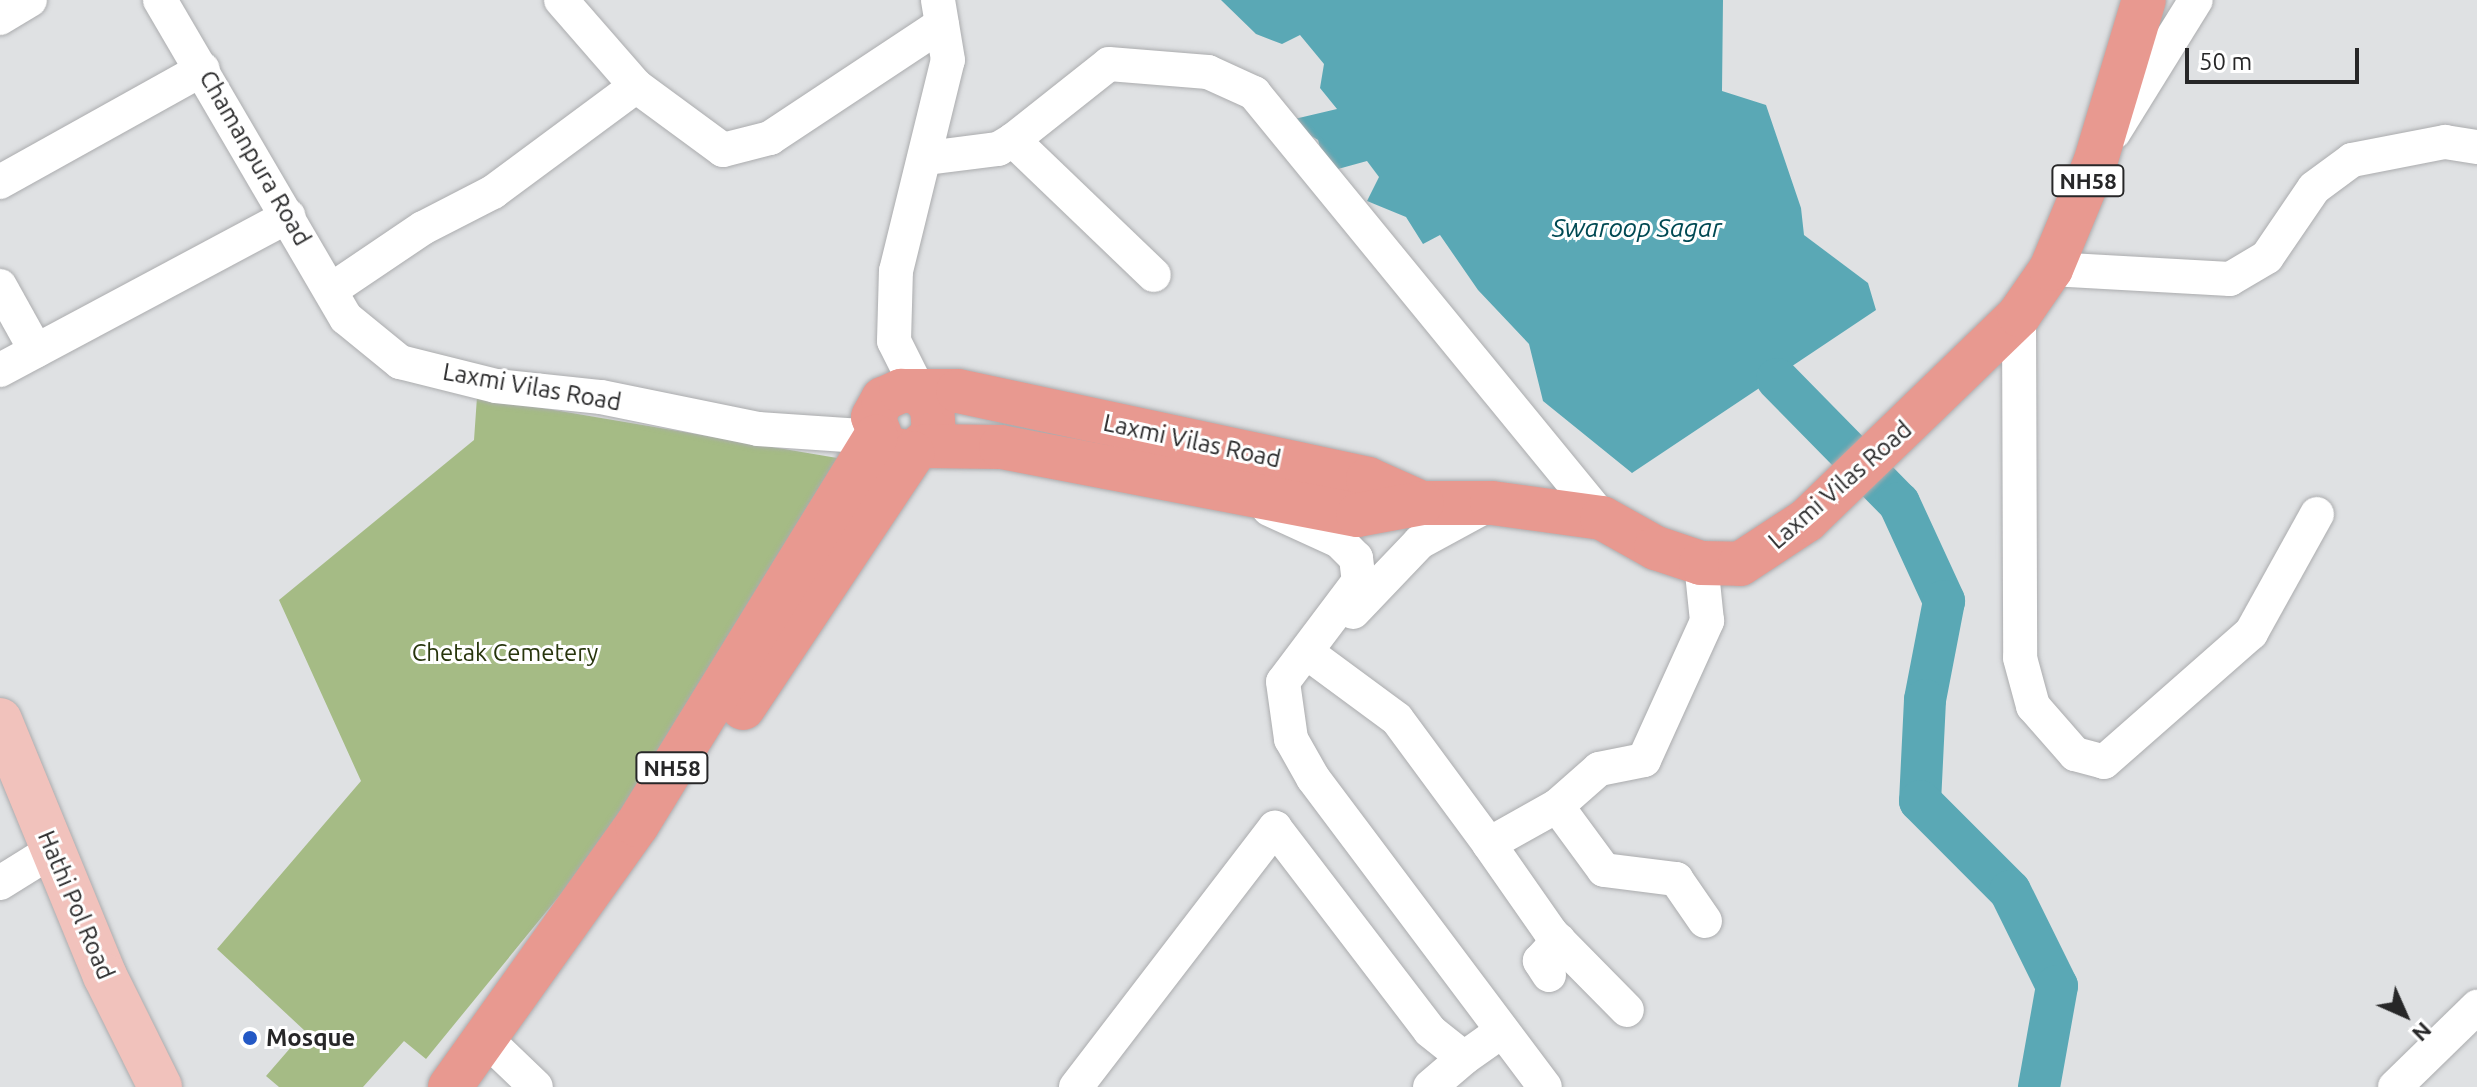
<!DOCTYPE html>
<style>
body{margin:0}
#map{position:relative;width:2477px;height:1087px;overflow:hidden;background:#dfe1e3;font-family:Ubuntu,sans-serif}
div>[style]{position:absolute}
.green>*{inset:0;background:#a5bb85}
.water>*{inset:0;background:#5aa8b5}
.river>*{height:42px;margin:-21px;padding:0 21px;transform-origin:21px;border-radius:21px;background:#5aa8b5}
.roads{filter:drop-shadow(0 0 2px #abacae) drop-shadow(0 0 2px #abacae)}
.minor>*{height:34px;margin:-17px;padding:0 17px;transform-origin:17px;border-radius:17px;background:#fff}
.major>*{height:44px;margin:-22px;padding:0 22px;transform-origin:22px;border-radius:22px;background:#f1c2bc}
.highway>*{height:44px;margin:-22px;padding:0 22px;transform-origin:22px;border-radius:22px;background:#e89990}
.dots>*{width:22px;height:22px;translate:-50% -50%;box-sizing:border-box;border:4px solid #fff;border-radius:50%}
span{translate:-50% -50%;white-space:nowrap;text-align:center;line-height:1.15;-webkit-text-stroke:6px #fff;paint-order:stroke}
.shield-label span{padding:2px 6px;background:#fff;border:2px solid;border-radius:6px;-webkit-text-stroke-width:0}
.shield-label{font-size:22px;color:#272728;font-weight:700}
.street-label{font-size:24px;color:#272728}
.park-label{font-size:24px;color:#27350c}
.poi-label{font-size:24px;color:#272728;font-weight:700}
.left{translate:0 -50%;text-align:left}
.water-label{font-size:26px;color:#004953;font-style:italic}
.north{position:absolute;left:2365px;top:975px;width:80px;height:80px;-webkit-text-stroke:6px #fff;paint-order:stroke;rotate:135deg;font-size:22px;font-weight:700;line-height:32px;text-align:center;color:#272728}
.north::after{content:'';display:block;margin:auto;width:28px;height:36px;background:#272728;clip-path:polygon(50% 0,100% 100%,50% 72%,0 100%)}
.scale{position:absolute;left:2185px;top:48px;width:174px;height:36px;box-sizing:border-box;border:4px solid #272728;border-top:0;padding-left:10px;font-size:24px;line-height:28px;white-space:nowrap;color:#272728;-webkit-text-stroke:6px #fff;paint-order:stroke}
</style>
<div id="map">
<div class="green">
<i style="clip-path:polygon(477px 397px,843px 459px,729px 651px,582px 868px,426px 1059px,404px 1041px,363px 1087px,279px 1087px,266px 1076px,305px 1031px,217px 949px,361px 781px,279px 600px,474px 440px)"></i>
</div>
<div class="water">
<i style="clip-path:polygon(1221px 0,1723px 0,1722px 91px,1766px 105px,1801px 208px,1804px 235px,1868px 283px,1876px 310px,1632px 473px,1543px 401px,1529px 344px,1478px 290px,1440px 235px,1423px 244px,1406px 217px,1367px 201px,1379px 177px,1367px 161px,1327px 172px,1318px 140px,1286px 121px,1337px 109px,1320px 88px,1324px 64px,1300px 35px,1282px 44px,1256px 34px)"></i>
</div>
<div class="river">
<i style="left:1777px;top:379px;width:174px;rotate:45.5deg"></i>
<i style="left:1899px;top:503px;width:108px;rotate:65.3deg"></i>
<i style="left:1944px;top:601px;width:101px;rotate:100.9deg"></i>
<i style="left:1925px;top:700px;width:101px;rotate:92.8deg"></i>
<i style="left:1920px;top:801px;width:127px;rotate:45deg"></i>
<i style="left:2010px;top:891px;width:106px;rotate:63.7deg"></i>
<i style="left:2057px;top:986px;width:103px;rotate:100.1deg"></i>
</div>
<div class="roads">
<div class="minor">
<i style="left:160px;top:0;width:368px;rotate:59.7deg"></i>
<i style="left:346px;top:318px;width:70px;rotate:39.2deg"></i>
<i style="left:400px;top:362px;width:99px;rotate:14deg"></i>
<i style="left:496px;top:386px;width:106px;rotate:6deg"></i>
<i style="left:601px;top:397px;width:160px;rotate:11.5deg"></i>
<i style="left:758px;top:429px;width:118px;rotate:3.9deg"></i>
<i style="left:561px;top:0;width:114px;rotate:48.9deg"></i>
<i style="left:636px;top:86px;width:108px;rotate:36.3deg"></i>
<i style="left:723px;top:150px;width:49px;rotate:-14.3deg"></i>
<i style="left:770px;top:138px;width:206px;rotate:-33.5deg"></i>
<i style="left:0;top:18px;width:35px;rotate:-31deg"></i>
<i style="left:2114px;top:132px;width:155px;rotate:-58.2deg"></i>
<i style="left:1013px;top:140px;width:122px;rotate:-38.4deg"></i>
<i style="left:1109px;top:64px;width:99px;rotate:4.6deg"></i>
<i style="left:1208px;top:72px;width:51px;rotate:24.5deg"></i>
<i style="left:1254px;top:93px;width:549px;rotate:50.69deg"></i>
<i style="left:927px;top:158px;width:72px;rotate:-7.2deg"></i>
<i style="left:998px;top:149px;width:17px;rotate:-31deg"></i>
<i style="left:1013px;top:140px;width:195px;rotate:43.8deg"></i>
<i style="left:0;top:182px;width:232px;rotate:-29.1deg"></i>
<i style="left:2051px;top:269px;width:179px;rotate:3.2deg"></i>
<i style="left:2230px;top:279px;width:43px;rotate:-30.7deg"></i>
<i style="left:2267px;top:257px;width:83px;rotate:-55.7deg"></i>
<i style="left:2314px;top:188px;width:47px;rotate:-36.4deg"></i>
<i style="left:2352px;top:160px;width:95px;rotate:-11deg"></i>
<i style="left:2445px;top:142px;width:32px;rotate:9deg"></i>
<i style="left:0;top:286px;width:74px;rotate:61deg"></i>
<i style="left:331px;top:290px;width:111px;rotate:-34deg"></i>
<i style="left:423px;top:228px;width:79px;rotate:-27.2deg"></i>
<i style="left:493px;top:192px;width:178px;rotate:-36.5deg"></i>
<i style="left:2019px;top:315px;width:343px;rotate:89.8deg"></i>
<i style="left:2020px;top:658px;width:50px;rotate:74.8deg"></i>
<i style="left:2033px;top:706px;width:64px;rotate:48.8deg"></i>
<i style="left:2075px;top:754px;width:30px;rotate:15deg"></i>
<i style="left:2104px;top:762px;width:196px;rotate:-41.3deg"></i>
<i style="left:2251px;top:633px;width:136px;rotate:-61deg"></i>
<i style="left:0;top:370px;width:327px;rotate:-28.1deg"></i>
<i style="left:921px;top:395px;width:60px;rotate:-116.6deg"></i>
<i style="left:894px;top:341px;width:70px;rotate:-88.4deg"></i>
<i style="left:896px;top:271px;width:217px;rotate:-76.2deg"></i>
<i style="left:948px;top:60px;width:61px;rotate:-99.5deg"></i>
<i style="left:1269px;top:509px;width:77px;rotate:24.6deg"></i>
<i style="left:1339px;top:541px;width:24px;rotate:45deg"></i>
<i style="left:1356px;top:558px;width:23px;rotate:83deg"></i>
<i style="left:1359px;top:581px;width:126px;rotate:127deg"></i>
<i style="left:1283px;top:682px;width:58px;rotate:82deg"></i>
<i style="left:1291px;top:739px;width:45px;rotate:60.6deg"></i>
<i style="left:1313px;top:778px;width:386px;rotate:53.1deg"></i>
<i style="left:1353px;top:612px;width:97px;rotate:-46.3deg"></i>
<i style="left:1420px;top:542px;width:77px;rotate:-28.6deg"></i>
<i style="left:1313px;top:657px;width:104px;rotate:36.4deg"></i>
<i style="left:1397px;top:719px;width:155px;rotate:53.6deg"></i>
<i style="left:1489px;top:844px;width:78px;rotate:-29.2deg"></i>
<i style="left:1557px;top:806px;width:56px;rotate:-41.4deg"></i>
<i style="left:1599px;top:769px;width:46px;rotate:-11.3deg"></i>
<i style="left:1644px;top:760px;width:153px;rotate:-65.6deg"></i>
<i style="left:1707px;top:621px;width:58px;rotate:-95.9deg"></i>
<i style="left:1557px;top:806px;width:79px;rotate:53.7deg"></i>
<i style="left:1604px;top:870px;width:73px;rotate:7.1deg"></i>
<i style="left:1676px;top:879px;width:51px;rotate:55.4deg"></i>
<i style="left:1489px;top:844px;width:108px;rotate:55.1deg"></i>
<i style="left:1551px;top:933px;width:108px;rotate:45.4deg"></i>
<i style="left:0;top:883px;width:62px;rotate:-31.9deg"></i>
<i style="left:1549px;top:975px;width:17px;rotate:-123deg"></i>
<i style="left:1540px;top:961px;width:28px;rotate:-48deg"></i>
<i style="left:486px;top:1039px;width:69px;rotate:43.8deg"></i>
<i style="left:1076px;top:1087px;width:327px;rotate:-52.5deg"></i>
<i style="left:1275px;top:828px;width:255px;rotate:52.6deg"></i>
<i style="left:1430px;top:1031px;width:43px;rotate:38.5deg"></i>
<i style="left:1464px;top:1058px;width:47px;rotate:-35.4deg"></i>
<i style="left:1430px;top:1087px;width:45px;rotate:-40.5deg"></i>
<i style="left:2395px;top:1087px;width:115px;rotate:-44.3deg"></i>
</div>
<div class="major">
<i style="left:0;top:720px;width:277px;rotate:67.7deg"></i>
<i style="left:105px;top:976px;width:124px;rotate:63.6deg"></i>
</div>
<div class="highway">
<i style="left:921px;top:395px;width:16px;rotate:45deg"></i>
<i style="left:932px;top:406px;width:28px;rotate:86deg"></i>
<i style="left:934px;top:434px;width:28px;rotate:138deg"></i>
<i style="left:913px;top:453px;width:28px;rotate:-170deg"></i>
<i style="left:885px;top:448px;width:33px;rotate:-111deg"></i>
<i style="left:873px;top:417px;width:21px;rotate:-61deg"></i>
<i style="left:883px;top:399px;width:20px;rotate:-24deg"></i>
<i style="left:901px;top:391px;width:57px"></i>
<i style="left:958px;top:391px;width:419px;rotate:12.1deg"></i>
<i style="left:1368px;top:479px;width:59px;rotate:24deg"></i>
<i style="left:1422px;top:503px;width:70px"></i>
<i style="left:1492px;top:503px;width:111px;rotate:7.8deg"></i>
<i style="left:1602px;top:518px;width:62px;rotate:29.1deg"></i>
<i style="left:1656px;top:548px;width:47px;rotate:18.4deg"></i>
<i style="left:1701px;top:563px;width:39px;rotate:1deg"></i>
<i style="left:1740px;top:564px;width:80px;rotate:-33.3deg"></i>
<i style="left:1807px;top:520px;width:295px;rotate:-44deg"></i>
<i style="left:2019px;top:315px;width:56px;rotate:-55.2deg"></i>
<i style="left:2051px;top:269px;width:115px;rotate:-67.5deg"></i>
<i style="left:2095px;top:163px;width:170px;rotate:-73.3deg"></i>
<i style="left:926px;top:446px;width:75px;rotate:0.8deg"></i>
<i style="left:1001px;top:447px;width:363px;rotate:10.8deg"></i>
<i style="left:1358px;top:515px;width:65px;rotate:-10.6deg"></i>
<i style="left:743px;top:708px;width:306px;rotate:-56.3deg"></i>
<i style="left:450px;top:1087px;width:322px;rotate:-54.5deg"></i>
<i style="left:637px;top:825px;width:456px;rotate:-58.4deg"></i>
</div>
</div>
<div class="dots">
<i style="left:250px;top:1038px;background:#2358c5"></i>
</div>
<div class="shield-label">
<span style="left:2088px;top:181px">NH58</span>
<span style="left:672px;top:768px">NH58</span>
</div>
<div class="street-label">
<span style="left:255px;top:158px;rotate:60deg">Chamanpura Road</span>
<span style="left:532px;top:387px;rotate:10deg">Laxmi Vilas Road</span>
<span style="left:1192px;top:441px;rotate:12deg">Laxmi Vilas Road</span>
<span style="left:1840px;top:485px;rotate:-41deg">Laxmi Vilas Road</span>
<span style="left:76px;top:905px;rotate:67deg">Hathi Pol Road</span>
</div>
<div class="park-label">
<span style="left:505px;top:653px">Chetak Cemetery</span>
</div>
<div class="poi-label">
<span class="left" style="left:266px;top:1038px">Mosque</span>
</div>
<div class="water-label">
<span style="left:1637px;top:228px">Swaroop Sagar</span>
</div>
<div class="north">N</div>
<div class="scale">50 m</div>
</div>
